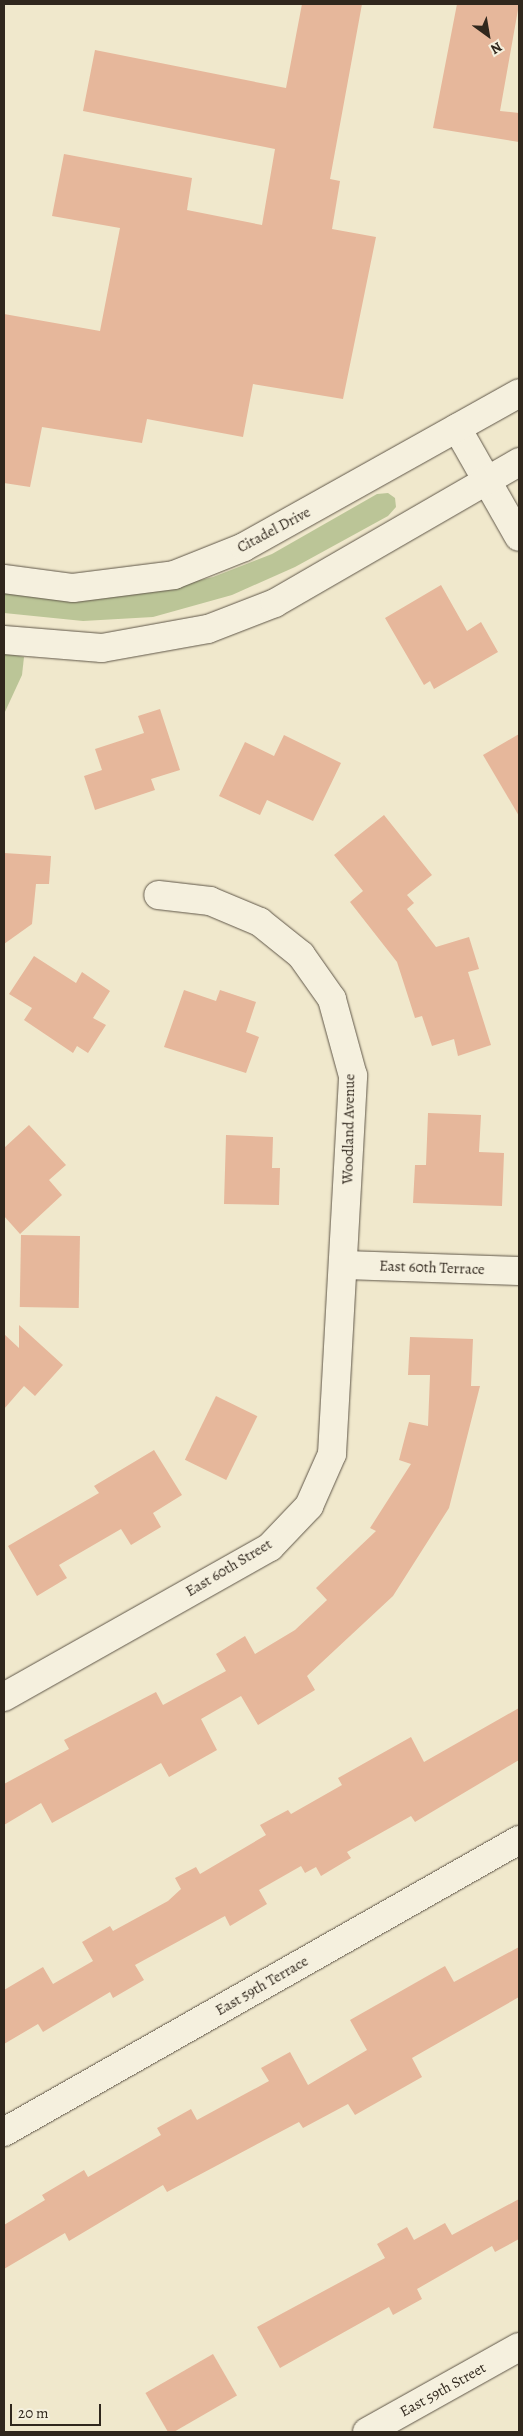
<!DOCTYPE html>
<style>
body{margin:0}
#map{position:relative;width:523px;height:2436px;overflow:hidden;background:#f0e8cc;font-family:Alegreya,serif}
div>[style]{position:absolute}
.green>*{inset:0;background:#bbc597}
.building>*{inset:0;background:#e6b79b;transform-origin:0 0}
.roads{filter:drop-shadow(0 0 1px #605749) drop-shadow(0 0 1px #605749)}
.minor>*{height:28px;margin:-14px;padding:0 14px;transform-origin:14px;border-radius:14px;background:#f5f0de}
span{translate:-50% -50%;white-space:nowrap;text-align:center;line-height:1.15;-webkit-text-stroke:4px #f5f0de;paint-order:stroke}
.street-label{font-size:15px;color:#30271d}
.frame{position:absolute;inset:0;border:5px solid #30271d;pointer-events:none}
.north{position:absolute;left:463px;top:10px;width:50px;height:50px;-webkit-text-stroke:4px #f5f0de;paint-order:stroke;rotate:148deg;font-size:14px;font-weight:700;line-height:20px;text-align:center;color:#30271d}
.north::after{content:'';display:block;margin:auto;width:18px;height:22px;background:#30271d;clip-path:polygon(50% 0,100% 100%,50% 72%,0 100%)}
.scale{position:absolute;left:10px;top:2404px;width:91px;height:22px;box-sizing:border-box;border:2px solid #30271d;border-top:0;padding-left:6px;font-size:15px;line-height:18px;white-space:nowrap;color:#30271d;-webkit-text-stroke:4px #f5f0de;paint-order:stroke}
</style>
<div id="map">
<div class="green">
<i style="clip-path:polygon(388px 493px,395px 498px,396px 507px,388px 516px,295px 567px,232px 595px,153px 617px,83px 621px,4px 613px,4px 591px,94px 597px,150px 592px,213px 577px,272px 554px,377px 494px)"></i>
<i style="clip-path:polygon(4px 653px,24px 657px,22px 675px,4px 714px)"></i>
</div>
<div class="building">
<i style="clip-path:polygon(302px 4px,362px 4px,330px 179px,340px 181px,332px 229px,376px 237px,343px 399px,253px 384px,243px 437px,147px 419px,142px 443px,42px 427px,30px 487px,4px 483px,4px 314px,100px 331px,120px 228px,52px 216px,64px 154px,192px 178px,187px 210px,262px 225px,275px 149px,83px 111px,95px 50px,286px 88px)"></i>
<i style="clip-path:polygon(457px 4px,519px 4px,500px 111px,519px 113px,519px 142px,433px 128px)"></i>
<i style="clip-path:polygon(441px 585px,467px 631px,481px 622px,498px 652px,434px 689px,430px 681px,424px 685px,385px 618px)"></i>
<i style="clip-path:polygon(160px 709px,180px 770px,151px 779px,155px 790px,95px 810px,84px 776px,102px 770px,95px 749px,144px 733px,138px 716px)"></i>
<i style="clip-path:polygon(519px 734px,519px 816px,483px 755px)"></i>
<i style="clip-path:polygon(284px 735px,341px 763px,313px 821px,267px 800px,260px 815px,219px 796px,245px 742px,274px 756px)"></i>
<i style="clip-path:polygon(384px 815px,432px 875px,407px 895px,414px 903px,407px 909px,436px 947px,469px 937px,479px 969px,468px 972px,491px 1045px,458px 1056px,454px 1039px,432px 1046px,422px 1016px,415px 1018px,397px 962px,350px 902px,363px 891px,334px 855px)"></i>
<i style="clip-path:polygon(4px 853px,51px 856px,49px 884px,36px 884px,32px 924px,4px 944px)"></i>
<i style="clip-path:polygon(34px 956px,76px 983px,82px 972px,110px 991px,93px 1018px,106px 1025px,88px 1053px,77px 1046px,73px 1053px,24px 1020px,32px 1008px,9px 994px)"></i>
<i style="clip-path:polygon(184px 990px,216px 1001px,220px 990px,256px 1002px,246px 1032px,259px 1037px,246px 1073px,164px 1047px)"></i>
<i style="clip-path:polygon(428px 1113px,481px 1115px,479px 1152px,504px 1153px,502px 1206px,413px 1203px,415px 1165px,426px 1165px)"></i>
<i style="clip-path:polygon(29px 1125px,66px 1165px,49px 1180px,62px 1195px,20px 1234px,4px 1216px,4px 1148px)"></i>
<i style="clip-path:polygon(226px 1135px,273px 1137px,272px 1168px,280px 1168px,279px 1205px,224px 1204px)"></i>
<i style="left:21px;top:1235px;width:59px;height:72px;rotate:1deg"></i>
<i style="clip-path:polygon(19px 1325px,63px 1365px,35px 1396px,24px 1386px,4px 1409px,4px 1334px,19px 1348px)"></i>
<i style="clip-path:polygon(410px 1337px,473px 1339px,471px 1386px,480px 1386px,449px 1508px,393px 1596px,307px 1676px,315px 1690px,258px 1725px,241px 1696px,201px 1719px,217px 1750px,169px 1777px,161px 1763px,52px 1823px,41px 1803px,4px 1825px,4px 1784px,69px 1749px,64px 1740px,156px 1692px,163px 1705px,226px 1671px,216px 1654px,245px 1636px,255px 1654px,295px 1630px,327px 1600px,316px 1588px,376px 1531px,370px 1528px,411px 1464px,399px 1460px,409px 1422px,428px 1426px,430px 1375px,408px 1375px)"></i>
<i style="left:216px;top:1396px;width:46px;height:71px;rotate:26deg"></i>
<i style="clip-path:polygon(154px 1450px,182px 1495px,153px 1513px,161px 1527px,131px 1545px,121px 1529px,59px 1565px,67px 1578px,37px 1596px,8px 1546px,99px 1493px,94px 1486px)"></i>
<i style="clip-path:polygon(519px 1708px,519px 1760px,415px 1822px,411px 1816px,347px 1852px,351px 1858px,321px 1876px,316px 1867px,305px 1873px,301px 1866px,259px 1890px,267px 1904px,230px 1926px,225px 1916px,135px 1965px,144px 1980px,113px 1998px,110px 1992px,43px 2032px,38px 2024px,4px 2044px,4px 1990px,43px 1967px,53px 1984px,93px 1961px,82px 1942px,110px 1926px,113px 1931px,168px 1901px,181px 1889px,175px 1878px,196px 1867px,200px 1874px,266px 1835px,260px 1825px,288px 1810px,291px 1814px,342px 1785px,338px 1778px,411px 1737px,424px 1762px)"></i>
<i style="clip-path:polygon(519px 1947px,519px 1997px,412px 2058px,422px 2077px,355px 2115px,348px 2104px,303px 2128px,299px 2122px,167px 2192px,163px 2185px,69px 2241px,65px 2233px,4px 2269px,4px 2225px,45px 2200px,42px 2195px,84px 2170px,88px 2177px,161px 2135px,157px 2128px,191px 2109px,197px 2120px,269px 2081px,261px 2068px,290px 2052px,308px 2085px,367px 2050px,350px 2020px,445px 1966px,454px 1982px)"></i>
<i style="clip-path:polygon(519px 2199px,519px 2239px,495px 2252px,492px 2246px,417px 2289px,422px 2299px,393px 2315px,389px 2307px,280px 2368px,257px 2327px,385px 2258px,377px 2244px,407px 2227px,414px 2240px,445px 2223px,452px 2235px)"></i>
<i style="left:213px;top:2354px;width:48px;height:78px;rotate:60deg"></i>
</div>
<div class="roads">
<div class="minor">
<i style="left:457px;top:428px;width:125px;rotate:60.4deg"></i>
<i style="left:4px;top:579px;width:70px;rotate:7.4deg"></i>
<i style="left:73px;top:588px;width:102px;rotate:-7.3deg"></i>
<i style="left:174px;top:575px;width:75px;rotate:-21.8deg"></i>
<i style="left:244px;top:547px;width:315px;rotate:-29.2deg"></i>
<i style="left:4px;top:640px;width:98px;rotate:4.7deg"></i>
<i style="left:102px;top:648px;width:108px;rotate:-10.2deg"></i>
<i style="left:208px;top:629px;width:72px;rotate:-21.2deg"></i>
<i style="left:275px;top:603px;width:282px;rotate:-30deg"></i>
<i style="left:345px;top:1265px;width:174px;rotate:2deg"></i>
<i style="left:4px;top:1697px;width:305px;rotate:-29.4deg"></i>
<i style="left:270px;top:1547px;width:57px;rotate:-46.4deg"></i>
<i style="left:309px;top:1506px;width:57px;rotate:-66.1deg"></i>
<i style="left:332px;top:1454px;width:379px;rotate:-86.8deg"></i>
<i style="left:353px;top:1076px;width:80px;rotate:-105.3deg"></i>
<i style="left:332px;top:999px;width:54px;rotate:-125.2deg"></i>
<i style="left:301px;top:955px;width:53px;rotate:-141.2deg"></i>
<i style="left:260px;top:922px;width:54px;rotate:-157.2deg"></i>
<i style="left:210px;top:901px;width:52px;rotate:-173.4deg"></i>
<i style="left:4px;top:2132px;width:592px;rotate:-29.55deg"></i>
<i style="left:367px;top:2432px;width:174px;rotate:-29.2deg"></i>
</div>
</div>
<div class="street-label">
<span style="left:274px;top:530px;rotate:-28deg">Citadel Drive</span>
<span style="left:349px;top:1129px;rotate:-89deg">Woodland Avenue</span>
<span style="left:432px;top:1268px;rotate:2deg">East 60th Terrace</span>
<span style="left:229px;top:1568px;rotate:-31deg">East 60th Street</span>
<span style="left:262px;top:1986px;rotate:-30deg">East 59th Terrace</span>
<span style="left:443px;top:2390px;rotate:-29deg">East 59th Street</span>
</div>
<div class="frame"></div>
<div class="north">N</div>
<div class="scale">20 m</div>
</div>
